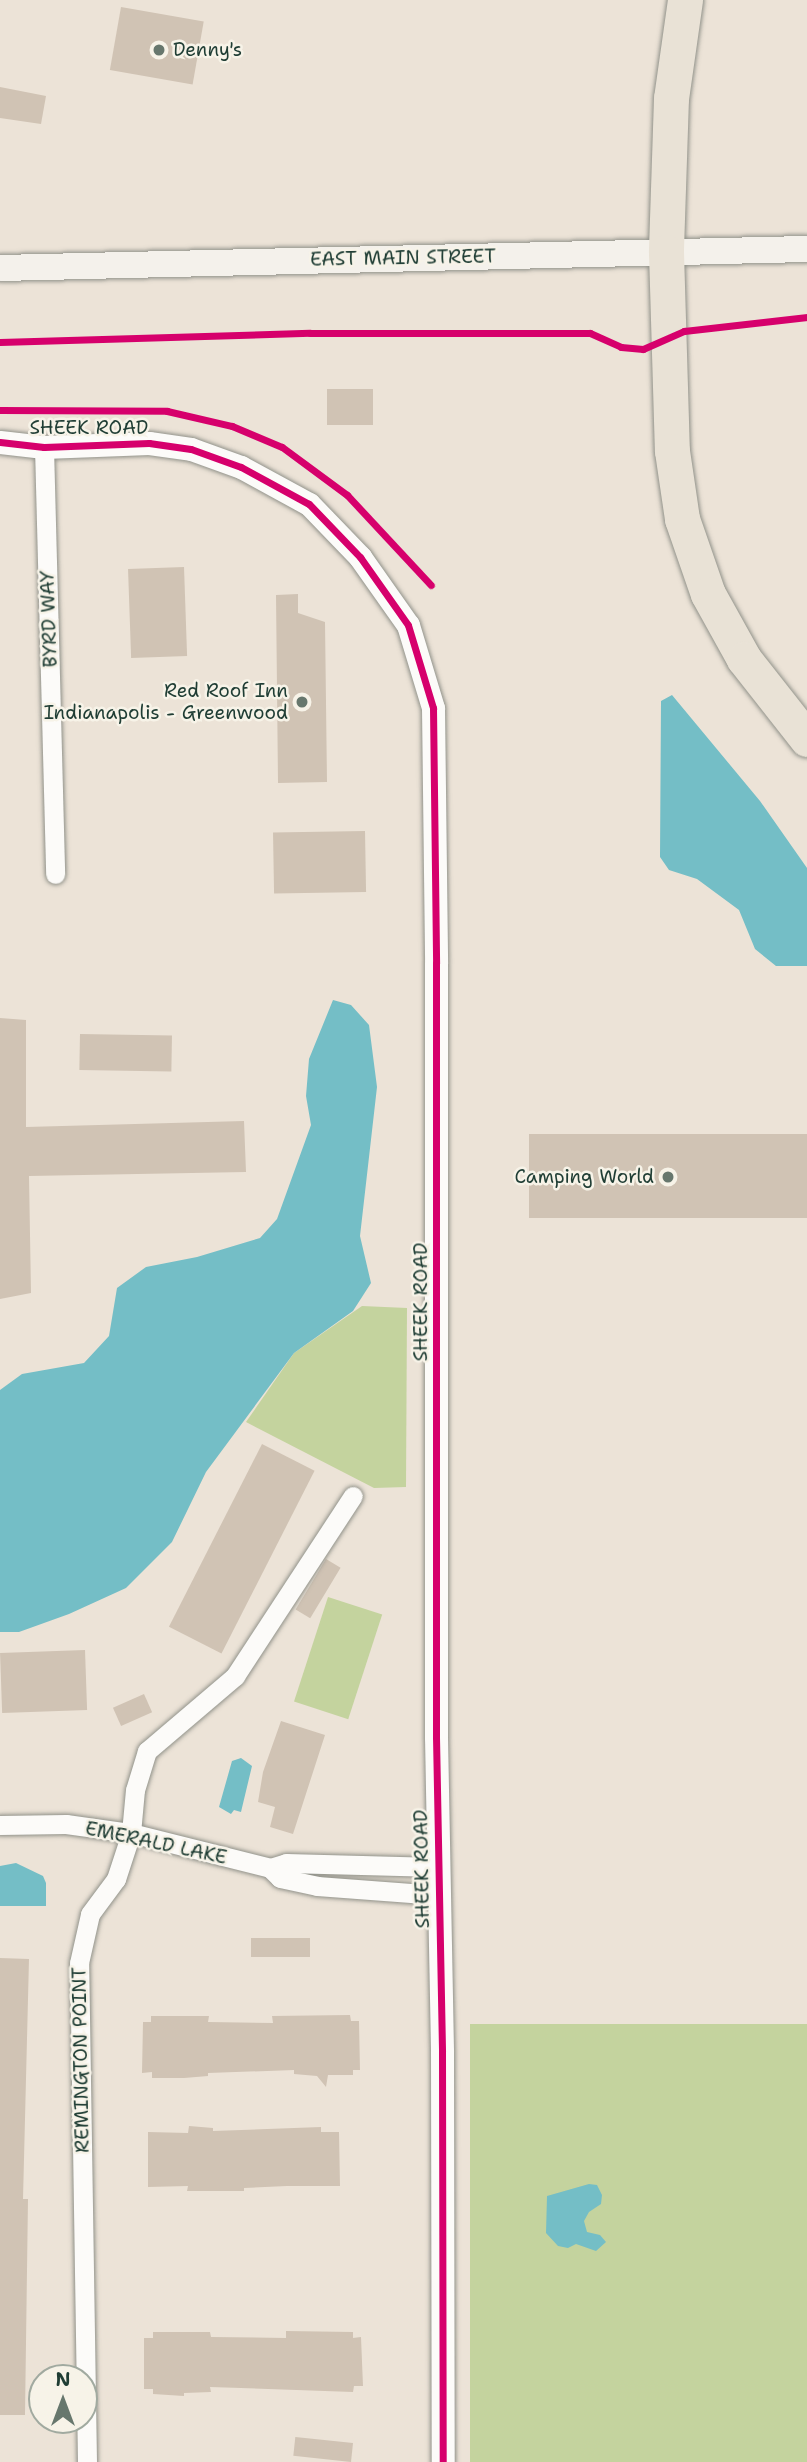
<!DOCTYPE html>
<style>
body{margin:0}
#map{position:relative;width:807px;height:2462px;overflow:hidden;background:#ece3d7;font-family:"Shantell Sans",sans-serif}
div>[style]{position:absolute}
.green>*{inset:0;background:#c4d39e;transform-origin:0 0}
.water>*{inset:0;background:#74bec6}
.building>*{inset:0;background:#d0c3b4;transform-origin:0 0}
.roads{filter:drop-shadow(0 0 2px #91928a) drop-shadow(0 0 2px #91928a)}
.minor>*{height:19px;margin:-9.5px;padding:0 9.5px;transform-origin:9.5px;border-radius:9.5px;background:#fcfbf9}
.tertiary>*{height:23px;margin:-11.5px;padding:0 11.5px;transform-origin:11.5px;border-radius:11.5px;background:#fcfbf9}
.secondary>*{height:26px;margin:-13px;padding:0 13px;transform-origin:13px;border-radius:13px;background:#f4f1eb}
.motorway>*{height:35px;margin:-17.5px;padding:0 17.5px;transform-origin:17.5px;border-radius:17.5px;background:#e9e2d6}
.cycleway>*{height:7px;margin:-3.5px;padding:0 3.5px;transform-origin:3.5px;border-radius:3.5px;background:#d6006c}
.dots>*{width:19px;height:19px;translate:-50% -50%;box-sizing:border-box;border:4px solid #f7f3e8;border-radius:50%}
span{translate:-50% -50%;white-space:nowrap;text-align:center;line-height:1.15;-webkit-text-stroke:5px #f7f3e8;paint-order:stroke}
.poi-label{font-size:19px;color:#1f3d34}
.left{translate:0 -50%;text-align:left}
.right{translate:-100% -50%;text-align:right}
.street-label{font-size:19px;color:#1f3d34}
.north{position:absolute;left:28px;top:2364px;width:70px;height:70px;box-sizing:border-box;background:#f7f3e8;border:2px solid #a1aaa0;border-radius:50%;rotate:0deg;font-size:19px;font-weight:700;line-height:28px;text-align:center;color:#1f3d34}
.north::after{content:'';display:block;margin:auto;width:24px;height:32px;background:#67776d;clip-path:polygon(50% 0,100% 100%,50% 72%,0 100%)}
</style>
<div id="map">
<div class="green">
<i style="clip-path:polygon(362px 1306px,407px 1308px,406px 1487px,374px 1488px,246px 1422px,294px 1353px)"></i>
<i style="left:328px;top:1597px;width:57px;height:110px;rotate:18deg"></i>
<i style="left:807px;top:2024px;width:438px;height:337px;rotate:90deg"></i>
</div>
<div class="water">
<i style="clip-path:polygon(672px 695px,760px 801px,807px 868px,807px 966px,776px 966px,755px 949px,739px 910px,697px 879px,669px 870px,660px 857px,661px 701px)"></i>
<i style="clip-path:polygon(333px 1000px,351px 1005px,369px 1025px,377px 1087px,360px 1236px,371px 1283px,353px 1311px,294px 1353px,206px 1472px,172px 1542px,126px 1588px,69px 1614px,19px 1632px,0 1632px,0 1390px,22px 1374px,84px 1363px,109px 1336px,117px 1288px,146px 1267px,197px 1257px,260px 1238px,277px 1219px,311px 1125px,306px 1096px,309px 1059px)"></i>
<i style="clip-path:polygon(241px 1758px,252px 1766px,241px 1812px,234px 1810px,231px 1814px,219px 1807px,232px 1761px)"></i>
<i style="clip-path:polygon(16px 1863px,43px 1876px,46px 1883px,46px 1906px,0 1906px,0 1866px)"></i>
<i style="clip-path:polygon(589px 2184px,597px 2185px,602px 2195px,601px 2204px,589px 2212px,584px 2221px,587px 2232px,600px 2235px,606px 2242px,596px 2251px,576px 2244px,568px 2248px,558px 2246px,546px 2233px,547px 2196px)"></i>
</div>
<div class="building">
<i style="left:121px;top:7px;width:84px;height:64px;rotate:10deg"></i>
<i style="clip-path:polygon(0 87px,46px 96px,41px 124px,0 118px)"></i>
<i style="left:327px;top:389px;width:46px;height:36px"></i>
<i style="left:184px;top:567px;width:89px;height:56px;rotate:88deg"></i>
<i style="clip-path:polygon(298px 594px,298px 613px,325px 622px,327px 782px,278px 783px,276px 595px)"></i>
<i style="left:365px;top:831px;width:61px;height:92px;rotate:89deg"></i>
<i style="clip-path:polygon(0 1018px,26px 1020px,26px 1127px,244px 1121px,246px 1172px,29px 1176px,31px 1293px,0 1299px)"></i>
<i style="left:80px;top:1034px;width:92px;height:36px;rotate:1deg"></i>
<i style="left:807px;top:1134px;width:84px;height:278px;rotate:90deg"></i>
<i style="left:262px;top:1444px;width:59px;height:205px;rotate:27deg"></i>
<i style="left:326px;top:1559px;width:17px;height:59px;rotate:31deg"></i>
<i style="left:85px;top:1650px;width:60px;height:85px;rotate:88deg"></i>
<i style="left:144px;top:1694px;width:20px;height:34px;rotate:66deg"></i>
<i style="clip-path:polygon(281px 1721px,325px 1735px,293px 1834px,270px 1827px,275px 1807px,258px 1802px,263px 1772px)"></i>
<i style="left:251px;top:1938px;width:59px;height:19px"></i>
<i style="clip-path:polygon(0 1958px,29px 1959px,23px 2199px,28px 2199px,25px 2415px,0 2415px)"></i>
<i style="clip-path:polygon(350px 2015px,351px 2021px,359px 2021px,360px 2070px,353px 2070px,353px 2075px,328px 2075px,326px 2087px,317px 2076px,294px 2074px,294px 2070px,208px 2073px,208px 2076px,184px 2078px,152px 2078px,152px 2072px,142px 2073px,143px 2022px,151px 2022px,151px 2016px,209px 2016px,208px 2022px,273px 2023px,272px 2016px)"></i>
<i style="clip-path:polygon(189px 2126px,213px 2128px,213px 2131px,321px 2127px,321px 2132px,339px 2132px,340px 2186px,287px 2186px,244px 2188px,244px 2191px,187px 2191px,188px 2186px,148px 2187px,148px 2132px,188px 2133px)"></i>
<i style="clip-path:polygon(286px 2331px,353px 2332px,353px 2338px,361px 2337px,363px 2386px,354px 2386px,353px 2392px,210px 2387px,211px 2392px,184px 2393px,184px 2396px,153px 2394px,153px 2389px,144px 2389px,144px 2338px,153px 2338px,153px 2332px,210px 2332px,211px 2337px,286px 2338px)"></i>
<i style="left:353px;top:2443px;width:19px;height:58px;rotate:96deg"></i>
</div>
<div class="roads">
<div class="minor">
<i style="left:44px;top:447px;width:427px;rotate:88.5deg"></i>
<i style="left:0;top:1825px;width:66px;rotate:-0.9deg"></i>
<i style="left:66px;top:1824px;width:66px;rotate:7.9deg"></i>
<i style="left:131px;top:1833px;width:143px;rotate:14.1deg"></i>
<i style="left:270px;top:1868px;width:17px;rotate:-17deg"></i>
<i style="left:286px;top:1863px;width:151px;rotate:1.5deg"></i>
<i style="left:270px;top:1868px;width:14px;rotate:45deg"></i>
<i style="left:280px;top:1878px;width:38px;rotate:12deg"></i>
<i style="left:317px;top:1886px;width:121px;rotate:4.3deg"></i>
<i style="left:87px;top:2462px;width:499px;rotate:-90.9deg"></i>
<i style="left:79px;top:1963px;width:50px;rotate:-77.3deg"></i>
<i style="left:90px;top:1914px;width:44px;rotate:-53.4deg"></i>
<i style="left:116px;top:1879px;width:48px;rotate:-71.9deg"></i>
<i style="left:131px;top:1833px;width:43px;rotate:-84.7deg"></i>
<i style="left:135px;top:1790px;width:41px;rotate:-72.9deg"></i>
<i style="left:147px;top:1751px;width:116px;rotate:-40.4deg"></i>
<i style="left:235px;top:1676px;width:215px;rotate:-56.8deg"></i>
</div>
<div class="tertiary">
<i style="left:0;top:442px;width:44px;rotate:6.5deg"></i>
<i style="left:44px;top:447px;width:105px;rotate:-2.2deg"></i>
<i style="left:149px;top:443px;width:42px;rotate:8.1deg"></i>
<i style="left:191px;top:449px;width:53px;rotate:19.8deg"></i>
<i style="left:241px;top:467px;width:77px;rotate:28.6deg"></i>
<i style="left:309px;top:504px;width:74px;rotate:46.1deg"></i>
<i style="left:360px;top:557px;width:83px;rotate:54.8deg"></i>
<i style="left:408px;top:625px;width:87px;rotate:73.2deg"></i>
<i style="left:433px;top:708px;width:255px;rotate:89.3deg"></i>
<i style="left:436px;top:963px;width:774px;rotate:90deg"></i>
<i style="left:436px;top:1737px;width:315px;rotate:88.9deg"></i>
<i style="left:442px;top:2052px;width:410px;rotate:89.9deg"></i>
</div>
<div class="secondary">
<i style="left:0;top:268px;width:807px;rotate:-1.35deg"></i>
</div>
<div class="motorway">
<i style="left:685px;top:0;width:99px;rotate:98.1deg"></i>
<i style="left:671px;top:98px;width:154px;rotate:91.9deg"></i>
<i style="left:666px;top:252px;width:199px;rotate:88.3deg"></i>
<i style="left:672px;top:451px;width:69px;rotate:81.6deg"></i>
<i style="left:682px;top:519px;width:79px;rotate:70.9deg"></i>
<i style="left:708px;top:594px;width:74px;rotate:61deg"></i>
<i style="left:744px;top:659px;width:102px;rotate:51.8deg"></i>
</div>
</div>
<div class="cycleway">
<i style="left:0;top:342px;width:310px;rotate:-1.7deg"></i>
<i style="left:310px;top:333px;width:280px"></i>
<i style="left:590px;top:333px;width:34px;rotate:24deg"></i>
<i style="left:621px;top:347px;width:22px;rotate:5deg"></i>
<i style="left:643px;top:349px;width:45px;rotate:-23.7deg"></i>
<i style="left:684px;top:331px;width:124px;rotate:-6.5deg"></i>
<i style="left:0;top:410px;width:167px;rotate:0.3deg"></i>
<i style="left:167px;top:411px;width:67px;rotate:13deg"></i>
<i style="left:232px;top:426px;width:54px;rotate:22.8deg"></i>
<i style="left:282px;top:447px;width:81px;rotate:36.4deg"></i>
<i style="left:347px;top:495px;width:123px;rotate:47deg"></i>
<i style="left:0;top:442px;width:44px;rotate:6.5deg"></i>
<i style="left:44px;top:447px;width:105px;rotate:-2.2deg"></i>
<i style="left:149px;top:443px;width:42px;rotate:8.1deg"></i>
<i style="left:191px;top:449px;width:53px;rotate:19.8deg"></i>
<i style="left:241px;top:467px;width:77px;rotate:28.6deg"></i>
<i style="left:309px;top:504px;width:74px;rotate:46.1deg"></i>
<i style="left:360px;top:557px;width:83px;rotate:54.8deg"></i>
<i style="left:408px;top:625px;width:87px;rotate:73.2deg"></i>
<i style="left:433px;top:708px;width:255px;rotate:89.3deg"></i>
<i style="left:436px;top:963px;width:774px;rotate:90deg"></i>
<i style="left:436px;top:1737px;width:315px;rotate:88.9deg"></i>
<i style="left:442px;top:2052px;width:410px;rotate:89.9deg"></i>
</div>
<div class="dots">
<i style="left:159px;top:50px;background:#67776d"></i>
<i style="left:302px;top:702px;background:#67776d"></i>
<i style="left:668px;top:1177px;background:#67776d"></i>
</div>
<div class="poi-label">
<span class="left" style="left:173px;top:50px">Denny's</span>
<span class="right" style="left:288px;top:702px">Red Roof Inn<br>Indianapolis - Greenwood</span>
<span class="right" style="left:654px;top:1177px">Camping World</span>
</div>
<div class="street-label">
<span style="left:403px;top:258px;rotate:-1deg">EAST MAIN STREET</span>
<span style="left:89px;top:428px">SHEEK ROAD</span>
<span style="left:49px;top:619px;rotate:-92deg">BYRD WAY</span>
<span style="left:421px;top:1302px;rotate:-90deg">SHEEK ROAD</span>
<span style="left:156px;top:1843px;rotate:12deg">EMERALD LAKE</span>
<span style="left:422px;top:1869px;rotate:-91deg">SHEEK ROAD</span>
<span style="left:81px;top:2060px;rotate:-91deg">REMINGTON POINT</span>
</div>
<div class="north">N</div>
</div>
